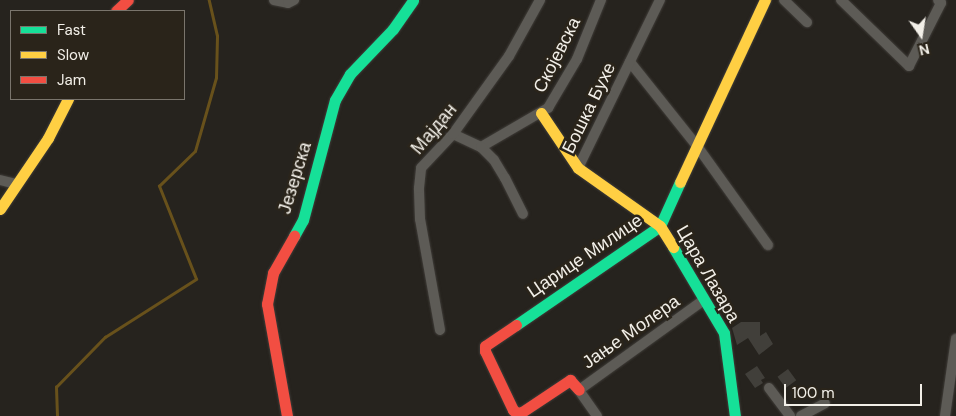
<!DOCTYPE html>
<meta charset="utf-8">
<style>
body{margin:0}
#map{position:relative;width:956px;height:416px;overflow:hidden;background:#26231e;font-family:"DM Sans",sans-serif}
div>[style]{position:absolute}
.stream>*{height:2.5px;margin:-1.25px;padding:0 1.25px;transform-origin:1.25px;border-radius:1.25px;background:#68511b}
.building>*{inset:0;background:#413f3a;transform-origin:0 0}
.roads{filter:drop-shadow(0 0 1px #403d39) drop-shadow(0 0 1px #403d39)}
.street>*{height:10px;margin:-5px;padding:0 5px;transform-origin:5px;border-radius:5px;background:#5d5b56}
.fast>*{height:11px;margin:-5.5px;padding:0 5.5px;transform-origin:5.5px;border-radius:5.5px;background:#16e098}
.slow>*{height:11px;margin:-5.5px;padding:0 5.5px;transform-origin:5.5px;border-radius:5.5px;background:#ffcf43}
.jam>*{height:11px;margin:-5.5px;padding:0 5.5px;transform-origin:5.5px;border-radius:5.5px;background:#f24e42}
span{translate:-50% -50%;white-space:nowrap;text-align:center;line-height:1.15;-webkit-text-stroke:5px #2a241a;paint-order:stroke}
.street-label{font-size:18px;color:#f2efe8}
.legend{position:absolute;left:10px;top:10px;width:175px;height:90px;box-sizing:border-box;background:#2a241a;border:1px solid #7a756c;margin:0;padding:6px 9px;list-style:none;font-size:15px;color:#f2efe8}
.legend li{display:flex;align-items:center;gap:10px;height:25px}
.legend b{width:25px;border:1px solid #7a756c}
.north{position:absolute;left:896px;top:10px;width:50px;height:50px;-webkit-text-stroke:4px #2a241a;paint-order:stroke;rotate:167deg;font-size:14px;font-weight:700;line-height:20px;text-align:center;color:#f2efe8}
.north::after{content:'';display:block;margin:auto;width:18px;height:22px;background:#f2efe8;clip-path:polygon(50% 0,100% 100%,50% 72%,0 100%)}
.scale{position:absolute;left:784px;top:384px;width:138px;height:22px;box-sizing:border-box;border:2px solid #f2efe8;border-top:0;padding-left:6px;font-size:15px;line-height:18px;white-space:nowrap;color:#f2efe8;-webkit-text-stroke:4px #2a241a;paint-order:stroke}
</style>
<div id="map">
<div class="stream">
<i style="left:57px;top:416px;width:29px;rotate:-92deg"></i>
<i style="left:56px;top:387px;width:70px;rotate:-45.6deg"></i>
<i style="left:105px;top:337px;width:108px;rotate:-32.5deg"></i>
<i style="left:196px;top:279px;width:100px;rotate:-111.7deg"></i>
<i style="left:159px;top:186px;width:50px;rotate:-44.2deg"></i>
<i style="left:195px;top:151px;width:76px;rotate:-74deg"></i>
<i style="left:216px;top:78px;width:42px;rotate:-88.6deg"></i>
<i style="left:217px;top:36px;width:37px;rotate:-103deg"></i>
</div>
<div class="building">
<i style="clip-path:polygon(741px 322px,760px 322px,760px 336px,766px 332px,773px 344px,759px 355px,748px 338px,737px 345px,732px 328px)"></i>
<i style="clip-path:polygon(757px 366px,765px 378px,761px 380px,763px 383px,755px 388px,745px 374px)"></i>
<i style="left:788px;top:369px;width:14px;height:13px;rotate:54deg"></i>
</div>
<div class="roads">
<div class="street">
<i style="left:274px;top:0;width:14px;rotate:12deg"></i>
<i style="left:288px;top:3px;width:7px;rotate:-27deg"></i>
<i style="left:784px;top:0;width:32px;rotate:44deg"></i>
<i style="left:841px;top:0;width:95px;rotate:44.1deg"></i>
<i style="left:909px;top:66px;width:71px;rotate:-63.1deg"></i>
<i style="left:941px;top:3px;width:4px;rotate:-135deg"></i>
<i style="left:630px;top:62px;width:107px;rotate:51.4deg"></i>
<i style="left:697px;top:146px;width:122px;rotate:54.4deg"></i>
<i style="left:453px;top:134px;width:31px;rotate:25deg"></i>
<i style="left:481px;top:147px;width:78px;rotate:-30.2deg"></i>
<i style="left:548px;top:108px;width:57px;rotate:-59.4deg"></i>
<i style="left:577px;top:59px;width:64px;rotate:-67.9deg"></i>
<i style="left:481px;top:147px;width:18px;rotate:45deg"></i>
<i style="left:494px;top:160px;width:21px;rotate:59deg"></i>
<i style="left:505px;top:178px;width:40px;rotate:63.4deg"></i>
<i style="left:578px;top:168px;width:187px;rotate:-64deg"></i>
<i style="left:0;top:180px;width:16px;rotate:14deg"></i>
<i style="left:440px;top:330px;width:113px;rotate:-100.2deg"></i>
<i style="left:420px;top:219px;width:31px;rotate:-92deg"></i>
<i style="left:419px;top:188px;width:20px;rotate:-84deg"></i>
<i style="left:421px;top:168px;width:47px;rotate:-46.7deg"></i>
<i style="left:453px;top:134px;width:96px;rotate:-54.3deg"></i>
<i style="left:509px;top:56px;width:64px;rotate:-61deg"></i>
<i style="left:769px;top:388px;width:35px;rotate:53deg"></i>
<i style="left:597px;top:416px;width:32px;rotate:-125deg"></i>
<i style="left:579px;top:390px;width:154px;rotate:-35.8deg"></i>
<i style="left:801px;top:416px;width:27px;rotate:-28deg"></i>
<i style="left:945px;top:416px;width:78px;rotate:-81.9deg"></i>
</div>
<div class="fast">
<i style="left:294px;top:236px;width:18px;rotate:-61deg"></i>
<i style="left:303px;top:220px;width:124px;rotate:-75.1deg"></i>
<i style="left:335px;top:100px;width:30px;rotate:-60deg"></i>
<i style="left:350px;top:74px;width:62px;rotate:-46.3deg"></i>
<i style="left:393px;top:29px;width:35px;rotate:-55deg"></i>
<i style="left:673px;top:247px;width:100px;rotate:59.3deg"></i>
<i style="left:724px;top:333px;width:84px;rotate:82.5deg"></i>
<i style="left:516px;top:325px;width:175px;rotate:-34.5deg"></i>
<i style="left:660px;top:226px;width:48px;rotate:-65.6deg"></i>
</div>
<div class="slow">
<i style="left:541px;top:113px;width:66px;rotate:56.1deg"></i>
<i style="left:578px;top:168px;width:100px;rotate:35.3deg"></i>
<i style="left:660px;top:226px;width:25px;rotate:58deg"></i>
<i style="left:680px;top:182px;width:201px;rotate:-65deg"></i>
<i style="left:0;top:209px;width:86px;rotate:-55.9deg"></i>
<i style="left:48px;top:138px;width:44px;rotate:-62.9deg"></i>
</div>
<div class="jam">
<i style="left:116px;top:11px;width:16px;rotate:-43deg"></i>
<i style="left:516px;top:325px;width:37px;rotate:146deg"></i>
<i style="left:485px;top:346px;width:5px;rotate:90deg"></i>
<i style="left:485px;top:351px;width:65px;rotate:64.6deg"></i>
<i style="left:513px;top:410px;width:5px;rotate:37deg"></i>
<i style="left:517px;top:413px;width:5px;rotate:-11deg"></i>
<i style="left:522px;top:412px;width:58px;rotate:-33.7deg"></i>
<i style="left:570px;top:380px;width:13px;rotate:48deg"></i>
<i style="left:287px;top:416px;width:114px;rotate:-100.1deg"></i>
<i style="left:267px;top:304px;width:32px;rotate:-79deg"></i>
<i style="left:273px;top:273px;width:43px;rotate:-60.4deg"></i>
</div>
</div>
<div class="street-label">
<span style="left:557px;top:55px;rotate:-63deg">Скојевска</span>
<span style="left:589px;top:108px;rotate:-64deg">Бошка Бухе</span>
<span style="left:434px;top:129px;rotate:-50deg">Мајдан</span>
<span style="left:295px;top:178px;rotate:-73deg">Језерска</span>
<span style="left:585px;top:256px;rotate:-34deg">Царице Милице</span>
<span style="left:708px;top:274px;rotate:60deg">Цара Лазара</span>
<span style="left:631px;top:332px;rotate:-35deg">Јање Молера</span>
</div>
<ul class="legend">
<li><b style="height:6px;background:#16e098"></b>Fast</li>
<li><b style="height:6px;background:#ffcf43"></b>Slow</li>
<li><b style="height:6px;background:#f24e42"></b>Jam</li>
</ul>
<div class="north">N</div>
<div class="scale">100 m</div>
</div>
